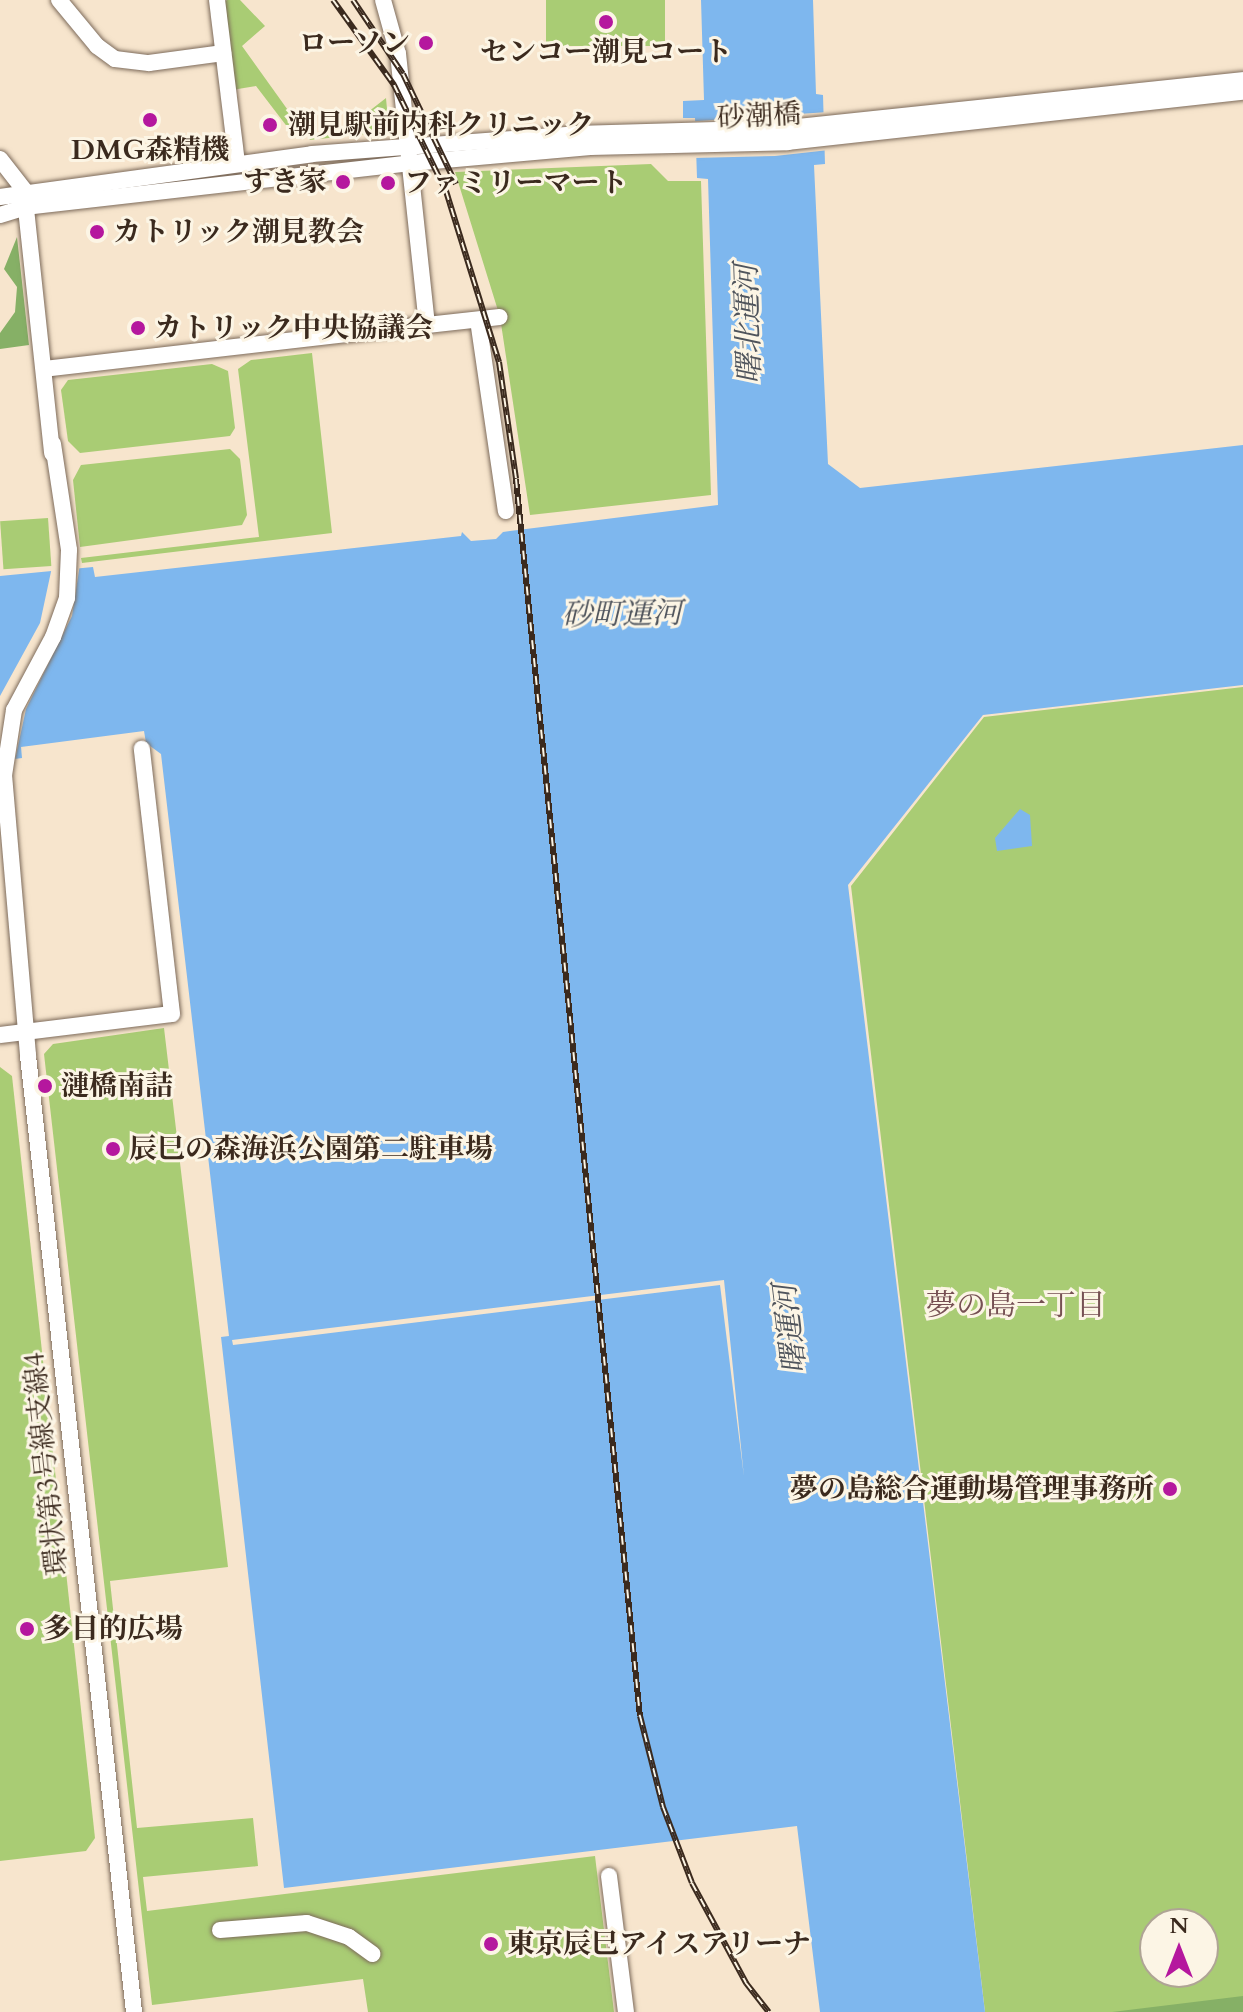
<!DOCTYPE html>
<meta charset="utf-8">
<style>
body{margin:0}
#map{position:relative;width:1243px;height:2012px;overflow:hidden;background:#f7e5cd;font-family:Cardo,"Noto Serif JP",serif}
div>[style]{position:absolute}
.green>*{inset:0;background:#a9cc74;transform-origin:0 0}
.forest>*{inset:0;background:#86b066}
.water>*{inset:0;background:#7eb7ee}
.pier>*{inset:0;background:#f7e5cd}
.roads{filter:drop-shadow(0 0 2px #7d6b5b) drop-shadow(0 0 2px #7d6b5b)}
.minor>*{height:16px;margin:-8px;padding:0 8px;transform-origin:8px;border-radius:8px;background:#fff}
.rail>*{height:6px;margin-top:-3px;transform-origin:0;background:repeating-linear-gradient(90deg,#fcf5e5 0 9px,#3b2a1e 0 18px);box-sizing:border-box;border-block:2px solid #3b2a1e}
.dots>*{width:22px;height:22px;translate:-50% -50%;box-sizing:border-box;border:4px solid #fcf5e5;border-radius:50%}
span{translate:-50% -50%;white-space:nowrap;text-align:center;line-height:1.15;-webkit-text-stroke:6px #fcf5e5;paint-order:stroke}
.poi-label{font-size:28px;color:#3b2a1e;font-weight:700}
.right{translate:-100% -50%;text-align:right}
.left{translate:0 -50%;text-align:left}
.street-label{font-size:28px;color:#3b2a1e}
.water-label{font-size:30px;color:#4f545c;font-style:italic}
.neighbourhood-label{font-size:30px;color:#765053}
.north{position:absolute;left:1139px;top:1908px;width:80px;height:80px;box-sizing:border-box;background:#fcf5e5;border:2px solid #afa495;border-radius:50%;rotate:0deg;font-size:22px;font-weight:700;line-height:32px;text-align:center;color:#3b2a1e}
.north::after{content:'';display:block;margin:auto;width:28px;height:36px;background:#b5179e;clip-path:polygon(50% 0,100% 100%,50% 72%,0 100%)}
</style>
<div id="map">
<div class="green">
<i style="clip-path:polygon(227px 0,240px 0,265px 26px,242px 46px,305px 134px,295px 137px,256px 86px,232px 90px,221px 5px)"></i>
<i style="left:546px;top:0;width:119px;height:46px"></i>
<i style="clip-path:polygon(386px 98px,388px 120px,377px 133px,309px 140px,333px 123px,341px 133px)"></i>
<i style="clip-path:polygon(651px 164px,668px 181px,701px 181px,711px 495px,530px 515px,500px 317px,455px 172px)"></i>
<i style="clip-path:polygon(312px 353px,332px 533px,82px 563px,81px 558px,259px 537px,238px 369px,251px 360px)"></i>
<i style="clip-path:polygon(212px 364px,228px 371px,235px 428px,230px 436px,80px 453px,68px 441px,61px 390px,68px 380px)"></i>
<i style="clip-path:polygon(230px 449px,240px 459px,247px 515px,242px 525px,80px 547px,73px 480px,81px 465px)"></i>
<i style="left:48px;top:518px;width:48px;height:48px;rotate:86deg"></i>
<i style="clip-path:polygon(evenodd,1243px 687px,1243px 2012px,985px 2012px,851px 886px,984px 717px,1243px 687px,1155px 1924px,1203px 1924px,1203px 1972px,1155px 1972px,1155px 1924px)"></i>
<i style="clip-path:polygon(164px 1028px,228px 1567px,110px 1581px,137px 1828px,253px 1818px,258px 1866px,143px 1877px,147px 1911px,595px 1856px,614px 2012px,368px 2012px,363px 1979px,152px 2005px,44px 1054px,53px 1044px)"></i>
<i style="clip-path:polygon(0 1067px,12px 1076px,95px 1838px,86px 1851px,0 1861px)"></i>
</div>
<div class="forest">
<i style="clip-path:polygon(17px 237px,29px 345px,0 349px,0 333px,15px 312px,17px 287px,4px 269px)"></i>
<i style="clip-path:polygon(1243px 1996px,1243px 2012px,1112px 2012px)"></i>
</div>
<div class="water">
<i style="clip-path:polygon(701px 0,813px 0,816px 94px,823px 95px,825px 164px,814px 165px,828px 464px,860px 488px,1243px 445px,1243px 685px,983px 715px,848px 885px,985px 2012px,820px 2012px,797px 1826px,284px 1888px,221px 1337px,229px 1336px,161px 754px,146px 743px,144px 731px,21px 747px,22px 758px,0 761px,0 576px,93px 567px,95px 577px,461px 536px,462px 532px,471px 541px,496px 539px,503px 532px,718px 505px,708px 179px,697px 178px,695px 118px,683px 118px,683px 101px,704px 100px)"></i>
<i style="clip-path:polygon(1020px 809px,1030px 815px,1032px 846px,997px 851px,995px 838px)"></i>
</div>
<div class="pier">
<i style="clip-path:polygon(828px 112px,829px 150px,775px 156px,693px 158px,692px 122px,683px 122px)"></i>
<i style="clip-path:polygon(80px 564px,72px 616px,26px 709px,15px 760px,0 762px,0 696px,40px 623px,52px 567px)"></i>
<i style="clip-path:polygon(724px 1280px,744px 1477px,720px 1285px,233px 1345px,232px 1340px)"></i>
</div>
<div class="roads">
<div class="minor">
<i style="left:59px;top:0;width:60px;rotate:50.4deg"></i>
<i style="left:97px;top:46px;width:22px;rotate:36deg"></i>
<i style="left:115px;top:59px;width:34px;rotate:7deg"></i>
<i style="left:149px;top:63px;width:75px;rotate:-7.7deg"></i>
<i style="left:217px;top:0;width:165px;rotate:83deg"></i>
<i style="left:0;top:159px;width:39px;rotate:52deg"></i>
<i style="left:24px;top:190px;width:265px;rotate:83.9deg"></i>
<i style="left:0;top:197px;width:315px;rotate:-7.8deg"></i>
<i style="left:312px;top:154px;width:265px;rotate:-4.3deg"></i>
<i style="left:576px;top:134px;width:211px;rotate:-1.6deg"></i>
<i style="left:787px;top:128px;width:459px;rotate:-6deg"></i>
<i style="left:0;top:215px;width:27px;rotate:-17deg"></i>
<i style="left:26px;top:207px;width:388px;rotate:-6.5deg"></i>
<i style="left:411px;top:163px;width:180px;rotate:-5.1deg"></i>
<i style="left:590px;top:147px;width:198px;rotate:-1.4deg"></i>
<i style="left:788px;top:142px;width:458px;rotate:-6.3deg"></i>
<i style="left:478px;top:320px;width:193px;rotate:81.7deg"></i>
<i style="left:427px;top:325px;width:73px;rotate:-6.3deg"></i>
<i style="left:44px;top:369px;width:386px;rotate:-6.6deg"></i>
<i style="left:427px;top:325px;width:273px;rotate:-96.1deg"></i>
<i style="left:398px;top:54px;width:56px;rotate:-105.5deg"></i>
<i style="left:53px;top:444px;width:107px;rotate:81.4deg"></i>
<i style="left:69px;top:550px;width:48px;rotate:92.4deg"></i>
<i style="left:67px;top:598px;width:41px;rotate:109.7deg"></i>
<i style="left:53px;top:637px;width:83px;rotate:118.1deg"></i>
<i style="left:14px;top:710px;width:66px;rotate:98.7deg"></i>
<i style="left:4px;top:775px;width:282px;rotate:85.1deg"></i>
<i style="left:28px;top:1056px;width:962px;rotate:83.67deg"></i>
<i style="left:0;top:1035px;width:173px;rotate:-7deg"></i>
<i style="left:172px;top:1014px;width:267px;rotate:-96.5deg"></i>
<i style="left:609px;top:1876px;width:137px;rotate:82.9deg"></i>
<i style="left:220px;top:1930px;width:87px;rotate:-4.6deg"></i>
<i style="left:307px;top:1923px;width:44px;rotate:18.4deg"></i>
<i style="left:349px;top:1937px;width:29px;rotate:36deg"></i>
</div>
</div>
<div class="rail">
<i style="left:333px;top:0;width:105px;rotate:54.3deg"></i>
<i style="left:394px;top:85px;width:118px;rotate:63.9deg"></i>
<i style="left:446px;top:191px;width:179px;rotate:72.8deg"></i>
<i style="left:499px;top:362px;width:118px;rotate:81.7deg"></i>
<i style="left:516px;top:479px;width:1243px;rotate:84.28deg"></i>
<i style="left:640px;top:1716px;width:94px;rotate:75.8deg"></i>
<i style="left:663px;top:1807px;width:81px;rotate:69.1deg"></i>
<i style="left:692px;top:1883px;width:114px;rotate:61.6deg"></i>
<i style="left:746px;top:1983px;width:37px;rotate:52deg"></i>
<i style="left:353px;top:0;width:89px;rotate:56deg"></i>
<i style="left:403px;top:74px;width:122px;rotate:64.3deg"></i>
</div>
<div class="dots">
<i style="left:606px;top:22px;background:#b5179e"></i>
<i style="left:426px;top:43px;background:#b5179e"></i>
<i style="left:150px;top:120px;background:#b5179e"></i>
<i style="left:270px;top:125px;background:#b5179e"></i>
<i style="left:343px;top:182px;background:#b5179e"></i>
<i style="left:388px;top:183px;background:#b5179e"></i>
<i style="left:97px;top:232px;background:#b5179e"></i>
<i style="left:138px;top:328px;background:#b5179e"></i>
<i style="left:45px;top:1086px;background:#b5179e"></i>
<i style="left:113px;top:1149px;background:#b5179e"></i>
<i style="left:1170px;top:1489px;background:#b5179e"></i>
<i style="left:27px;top:1629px;background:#b5179e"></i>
<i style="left:491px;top:1944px;background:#b5179e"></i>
</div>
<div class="poi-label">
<span class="right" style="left:410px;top:43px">ローソン</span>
<span style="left:606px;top:52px">センコー潮見コート</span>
<span class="left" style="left:288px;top:125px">潮見駅前内科クリニック</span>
<span style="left:150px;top:150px">DMG森精機</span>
<span class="right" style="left:327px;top:182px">すき家</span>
<span class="left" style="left:404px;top:183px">ファミリーマート</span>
<span class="left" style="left:113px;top:232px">カトリック潮見教会</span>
<span class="left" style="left:154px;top:328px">カトリック中央協議会</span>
<span class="left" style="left:61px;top:1086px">漣橋南詰</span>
<span class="left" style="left:129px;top:1149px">辰巳の森海浜公園第二駐車場</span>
<span class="right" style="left:1154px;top:1489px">夢の島総合運動場管理事務所</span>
<span class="left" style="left:43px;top:1629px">多目的広場</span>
<span class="left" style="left:507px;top:1944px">東京辰巳アイスアリーナ</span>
</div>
<div class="street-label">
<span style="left:759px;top:116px;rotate:-3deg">砂潮橋</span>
<span style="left:46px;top:1464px;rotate:-96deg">環状第3号線支線4</span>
</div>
<div class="water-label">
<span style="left:749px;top:324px;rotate:-92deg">曙北運河</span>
<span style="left:622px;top:615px;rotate:-1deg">砂町運河</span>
<span style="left:791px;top:1329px;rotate:-97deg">曙運河</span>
</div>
<div class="neighbourhood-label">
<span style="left:1016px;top:1306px">夢の島一丁目</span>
</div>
<div class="north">N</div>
</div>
